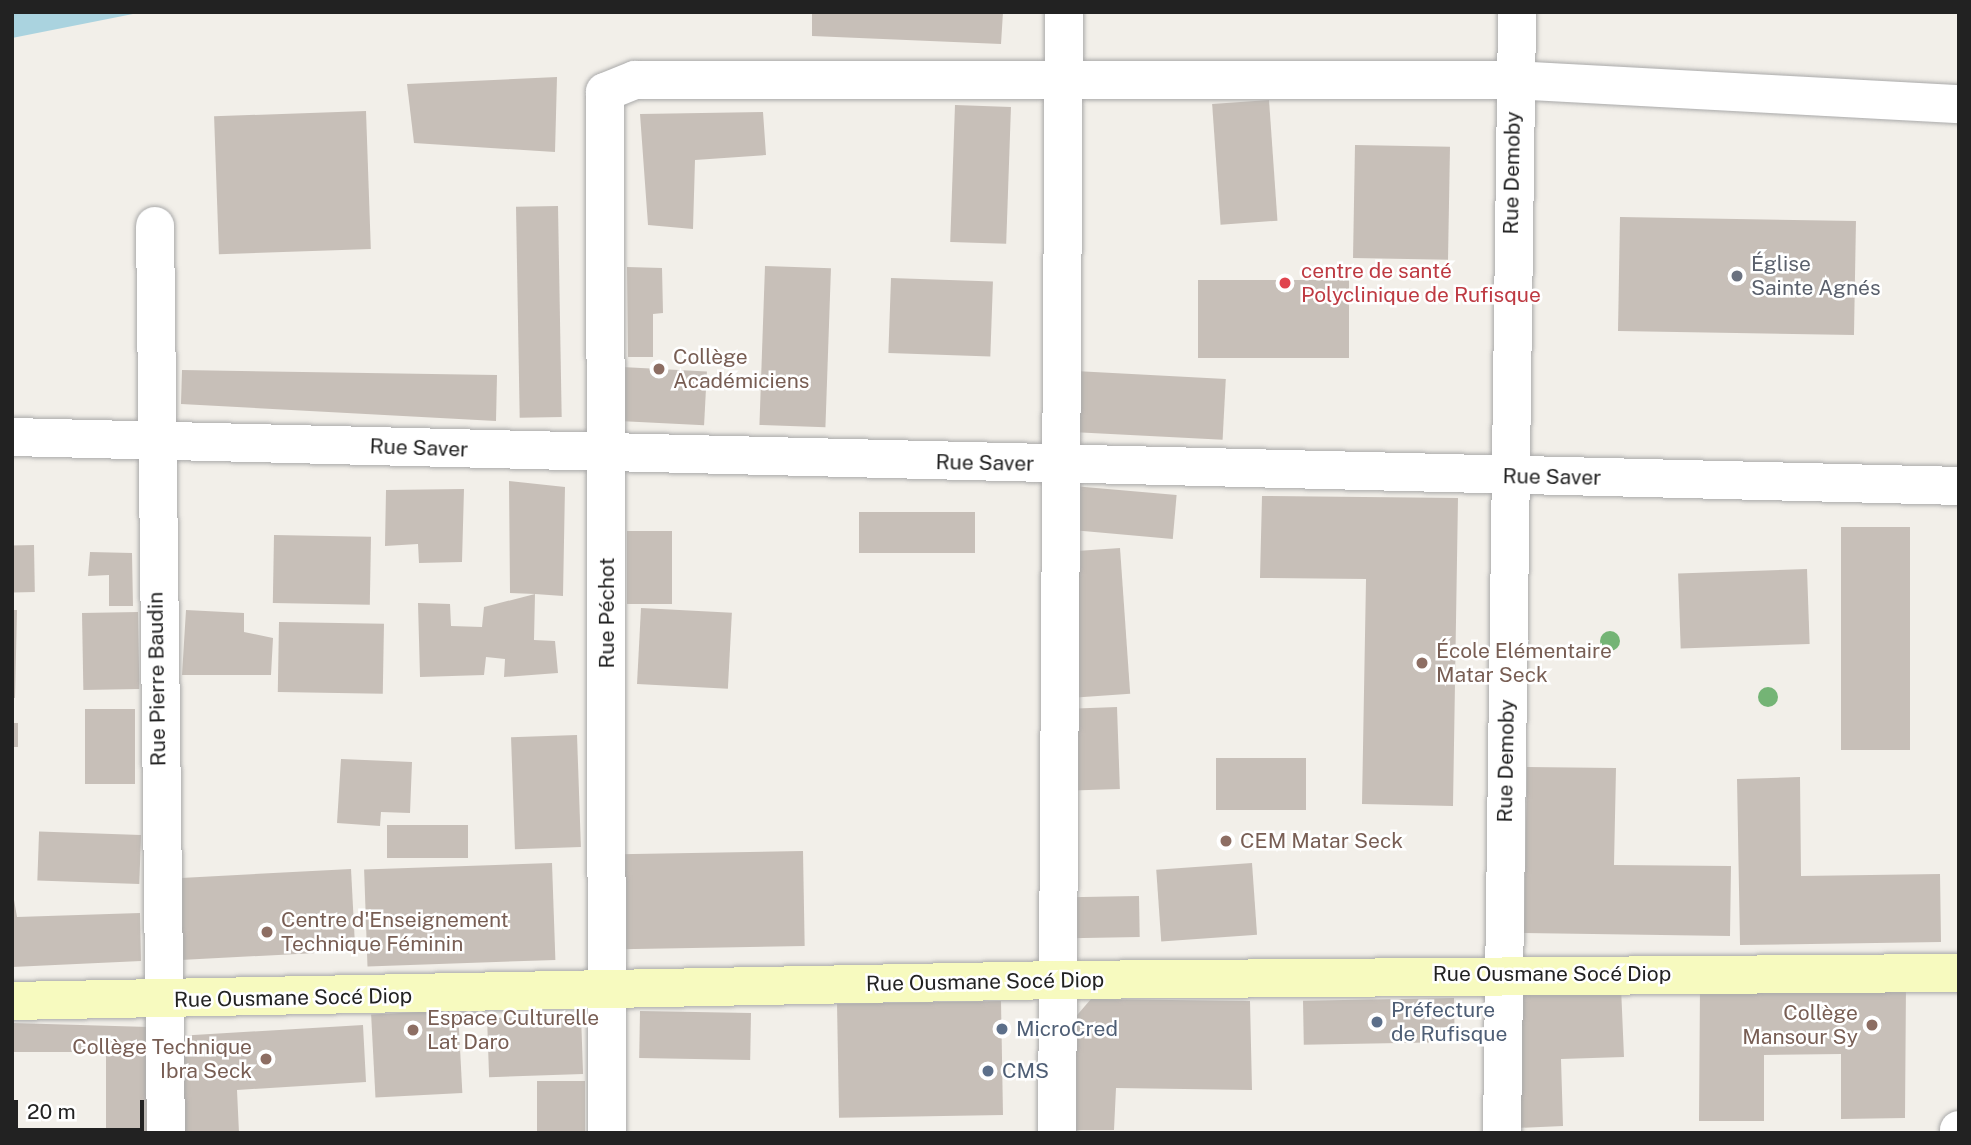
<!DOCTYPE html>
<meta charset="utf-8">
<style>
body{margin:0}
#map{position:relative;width:1971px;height:1145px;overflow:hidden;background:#f2efe9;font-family:"Public Sans",sans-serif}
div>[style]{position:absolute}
.water>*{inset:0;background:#aad3df}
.building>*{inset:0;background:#c7bfb8;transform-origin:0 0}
.roads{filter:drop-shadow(0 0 2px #a9a9a9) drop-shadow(0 0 2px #a9a9a9)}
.street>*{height:38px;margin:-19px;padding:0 19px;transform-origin:19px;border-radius:19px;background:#fff}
.secondary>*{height:38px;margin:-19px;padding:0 19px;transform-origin:19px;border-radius:19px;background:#f7fabf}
.trees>*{width:20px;height:20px;margin:-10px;border-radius:50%;background:#74b475}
.dots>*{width:19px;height:19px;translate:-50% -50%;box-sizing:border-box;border:4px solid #fff;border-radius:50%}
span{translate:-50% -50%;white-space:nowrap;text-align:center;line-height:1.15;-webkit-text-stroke:5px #fff;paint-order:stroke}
.street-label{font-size:21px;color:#222}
.worship-label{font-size:21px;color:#5b616d}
.left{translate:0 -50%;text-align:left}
.health-label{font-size:21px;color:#be3a42}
.education-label{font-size:21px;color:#785e54}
.right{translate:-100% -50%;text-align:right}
.service-label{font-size:21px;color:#4e5e75}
.frame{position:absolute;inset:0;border:14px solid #222;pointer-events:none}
.scale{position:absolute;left:14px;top:1100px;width:130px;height:32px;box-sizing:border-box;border:4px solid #222;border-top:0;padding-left:9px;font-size:21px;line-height:24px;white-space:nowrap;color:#222;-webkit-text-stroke:5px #fff;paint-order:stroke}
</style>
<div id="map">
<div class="water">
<i style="clip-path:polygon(12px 12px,143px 12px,12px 38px)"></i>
</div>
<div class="building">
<i style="clip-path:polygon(812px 12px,1003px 12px,1001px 44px,812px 36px)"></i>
<i style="clip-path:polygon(557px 77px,555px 152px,414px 143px,407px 84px)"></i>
<i style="left:1269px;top:100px;width:121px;height:57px;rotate:86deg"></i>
<i style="left:955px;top:105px;width:56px;height:137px;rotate:2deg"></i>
<i style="left:366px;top:111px;width:138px;height:152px;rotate:88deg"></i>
<i style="clip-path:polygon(763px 112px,766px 155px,695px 160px,693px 229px,648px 225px,640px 114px)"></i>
<i style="left:1355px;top:145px;width:95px;height:113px;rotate:1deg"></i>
<i style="left:558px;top:206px;width:211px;height:42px;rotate:89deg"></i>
<i style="left:1620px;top:217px;width:236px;height:114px;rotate:1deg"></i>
<i style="left:765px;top:266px;width:66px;height:159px;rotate:2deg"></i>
<i style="clip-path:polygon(627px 267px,662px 268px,663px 313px,653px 314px,653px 357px,628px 357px)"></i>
<i style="left:891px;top:278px;width:102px;height:75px;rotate:2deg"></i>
<i style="left:1349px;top:280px;width:78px;height:151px;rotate:90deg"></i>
<i style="left:622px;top:367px;width:85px;height:54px;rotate:3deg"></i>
<i style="clip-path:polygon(182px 370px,497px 375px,496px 421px,181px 404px)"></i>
<i style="left:1075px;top:371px;width:151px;height:61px;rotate:3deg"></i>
<i style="clip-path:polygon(509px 481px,565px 487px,563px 596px,535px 594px,534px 640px,555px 641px,558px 673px,504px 677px,505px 659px,486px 657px,484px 675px,420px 677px,418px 603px,450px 604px,451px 626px,482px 627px,484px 607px,535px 594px,510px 593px)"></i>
<i style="left:1073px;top:486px;width:104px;height:44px;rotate:5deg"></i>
<i style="clip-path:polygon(464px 489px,462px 562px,419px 563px,418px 544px,385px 546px,386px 490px)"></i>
<i style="clip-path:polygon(1262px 496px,1458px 498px,1453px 806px,1362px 804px,1366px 579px,1260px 578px)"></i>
<i style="left:859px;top:512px;width:116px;height:41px"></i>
<i style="left:1841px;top:527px;width:69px;height:223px"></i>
<i style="left:627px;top:531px;width:45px;height:73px"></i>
<i style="left:274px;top:535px;width:97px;height:68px;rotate:1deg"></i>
<i style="left:34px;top:545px;width:47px;height:22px;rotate:89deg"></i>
<i style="left:1120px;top:548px;width:146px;height:54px;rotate:86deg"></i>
<i style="clip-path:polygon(90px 552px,132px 553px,133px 606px,109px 606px,109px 575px,88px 576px)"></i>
<i style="left:1807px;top:569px;width:75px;height:129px;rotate:88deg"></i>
<i style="left:641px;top:608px;width:91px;height:76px;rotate:3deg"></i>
<i style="clip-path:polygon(12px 610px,17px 610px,15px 698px,12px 698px)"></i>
<i style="clip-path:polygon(186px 610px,244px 613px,244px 632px,273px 638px,271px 675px,182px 675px)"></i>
<i style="left:138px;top:612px;width:77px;height:56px;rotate:89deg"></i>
<i style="left:279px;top:622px;width:105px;height:70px;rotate:1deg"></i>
<i style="left:1117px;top:707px;width:82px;height:47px;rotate:88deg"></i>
<i style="left:135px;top:709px;width:75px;height:50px;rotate:90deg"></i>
<i style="left:12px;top:723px;width:6px;height:24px"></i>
<i style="left:577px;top:735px;width:112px;height:66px;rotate:88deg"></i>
<i style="left:1216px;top:758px;width:90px;height:52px"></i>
<i style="clip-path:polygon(341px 759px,412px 762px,410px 813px,381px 812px,380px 826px,337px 823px)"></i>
<i style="clip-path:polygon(1527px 767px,1616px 768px,1614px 865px,1731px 866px,1730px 936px,1524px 933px)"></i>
<i style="clip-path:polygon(1800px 777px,1801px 876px,1940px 874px,1941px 942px,1740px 945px,1737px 779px)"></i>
<i style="left:468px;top:825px;width:33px;height:81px;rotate:90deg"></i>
<i style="left:141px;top:835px;width:49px;height:102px;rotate:92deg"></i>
<i style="left:803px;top:851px;width:95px;height:184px;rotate:89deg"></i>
<i style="left:552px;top:863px;width:97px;height:188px;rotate:88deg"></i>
<i style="left:1252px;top:863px;width:72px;height:96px;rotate:86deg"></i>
<i style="left:351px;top:869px;width:82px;height:175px;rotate:87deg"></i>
<i style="clip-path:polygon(12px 888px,17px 917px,140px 913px,141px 961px,12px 967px)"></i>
<i style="left:1139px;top:896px;width:41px;height:70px;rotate:89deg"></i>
<i style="clip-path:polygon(1906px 984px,1905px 1118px,1841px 1119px,1841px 1054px,1764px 1055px,1764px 1121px,1699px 1121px,1700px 985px)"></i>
<i style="clip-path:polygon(1621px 987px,1624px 1057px,1561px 1059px,1563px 1126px,1516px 1128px,1512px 992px)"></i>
<i style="left:1454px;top:998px;width:44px;height:151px;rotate:89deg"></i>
<i style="clip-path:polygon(1091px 999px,1250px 1001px,1252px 1090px,1116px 1088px,1114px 1130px,1072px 1130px,1072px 1021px)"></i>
<i style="left:1001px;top:1001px;width:114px;height:164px;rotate:89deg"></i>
<i style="left:458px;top:1010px;width:83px;height:87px;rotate:87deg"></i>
<i style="left:640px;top:1011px;width:111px;height:47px;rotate:1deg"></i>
<i style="left:581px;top:1015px;width:59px;height:94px;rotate:88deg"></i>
<i style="clip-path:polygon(12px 1023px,149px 1027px,149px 1133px,106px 1133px,106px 1052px,12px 1052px)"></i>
<i style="clip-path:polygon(363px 1025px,366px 1082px,237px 1090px,239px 1133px,183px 1133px,177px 1036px)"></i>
<i style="left:585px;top:1081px;width:52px;height:48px;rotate:90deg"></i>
</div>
<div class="roads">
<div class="street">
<i style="left:155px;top:226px;width:907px;rotate:89.31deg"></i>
<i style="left:12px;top:437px;width:1948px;rotate:1.44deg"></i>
<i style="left:607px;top:1133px;width:1041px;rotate:-90.11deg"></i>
<i style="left:605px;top:92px;width:32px;rotate:-22deg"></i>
<i style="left:635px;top:80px;width:878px"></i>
<i style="left:1513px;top:80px;width:447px;rotate:3.1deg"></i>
<i style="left:1057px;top:1133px;width:1121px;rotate:-89.64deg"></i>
<i style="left:1502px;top:1133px;width:1121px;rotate:-89.23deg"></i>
<i style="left:1959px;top:1133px;width:3px;rotate:-90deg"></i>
</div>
<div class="secondary">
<i style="left:12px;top:1001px;width:1046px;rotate:-1.15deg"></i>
<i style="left:1058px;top:980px;width:901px;rotate:-0.45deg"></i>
</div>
</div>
<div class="trees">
<i style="left:1610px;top:641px"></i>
<i style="left:1768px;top:697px"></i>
</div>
<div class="dots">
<i style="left:1737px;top:276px;background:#6b7280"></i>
<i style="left:1285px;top:283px;background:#e0444e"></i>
<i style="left:659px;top:369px;background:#8d6e63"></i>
<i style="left:1422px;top:663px;background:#8d6e63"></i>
<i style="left:1226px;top:841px;background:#8d6e63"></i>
<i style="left:267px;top:932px;background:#8d6e63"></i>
<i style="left:1377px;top:1022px;background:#5c6f8a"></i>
<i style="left:1872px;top:1025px;background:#8d6e63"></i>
<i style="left:1002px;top:1029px;background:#5c6f8a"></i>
<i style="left:413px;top:1030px;background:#8d6e63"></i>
<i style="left:266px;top:1059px;background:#8d6e63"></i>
<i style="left:988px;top:1071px;background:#5c6f8a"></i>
</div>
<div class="street-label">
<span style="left:1512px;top:173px;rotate:-89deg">Rue Demoby</span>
<span style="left:419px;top:448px;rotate:2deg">Rue Saver</span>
<span style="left:985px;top:463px;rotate:1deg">Rue Saver</span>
<span style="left:1552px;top:477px;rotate:1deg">Rue Saver</span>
<span style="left:607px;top:613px;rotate:-90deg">Rue Péchot</span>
<span style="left:157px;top:679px;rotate:-91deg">Rue Pierre Baudin</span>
<span style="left:1506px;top:761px;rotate:-89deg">Rue Demoby</span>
<span style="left:1552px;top:974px">Rue Ousmane Socé Diop</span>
<span style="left:985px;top:982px;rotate:-1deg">Rue Ousmane Socé Diop</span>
<span style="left:293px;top:998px;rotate:-1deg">Rue Ousmane Socé Diop</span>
</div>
<div class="worship-label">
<span class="left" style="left:1751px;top:276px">Église<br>Sainte Agnés</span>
</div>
<div class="health-label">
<span class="left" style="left:1301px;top:283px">centre de santé<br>Polyclinique de Rufisque</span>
</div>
<div class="education-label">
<span class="left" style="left:673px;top:369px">Collège<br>Académiciens</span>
<span class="left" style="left:1436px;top:663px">École Elémentaire<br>Matar Seck</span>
<span class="left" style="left:1240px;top:841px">CEM Matar Seck</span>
<span class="left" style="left:281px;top:932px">Centre d'Enseignement<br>Technique Féminin</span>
<span class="right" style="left:1858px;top:1025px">Collège<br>Mansour Sy</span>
<span class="left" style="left:427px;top:1030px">Espace Culturelle<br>Lat Daro</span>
<span class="right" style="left:252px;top:1059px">Collège Technique<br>Ibra Seck</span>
</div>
<div class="service-label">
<span class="left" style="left:1391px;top:1022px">Préfecture<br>de Rufisque</span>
<span class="left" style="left:1016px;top:1029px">MicroCred</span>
<span class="left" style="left:1002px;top:1071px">CMS</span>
</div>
<div class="frame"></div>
<div class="scale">20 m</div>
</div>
